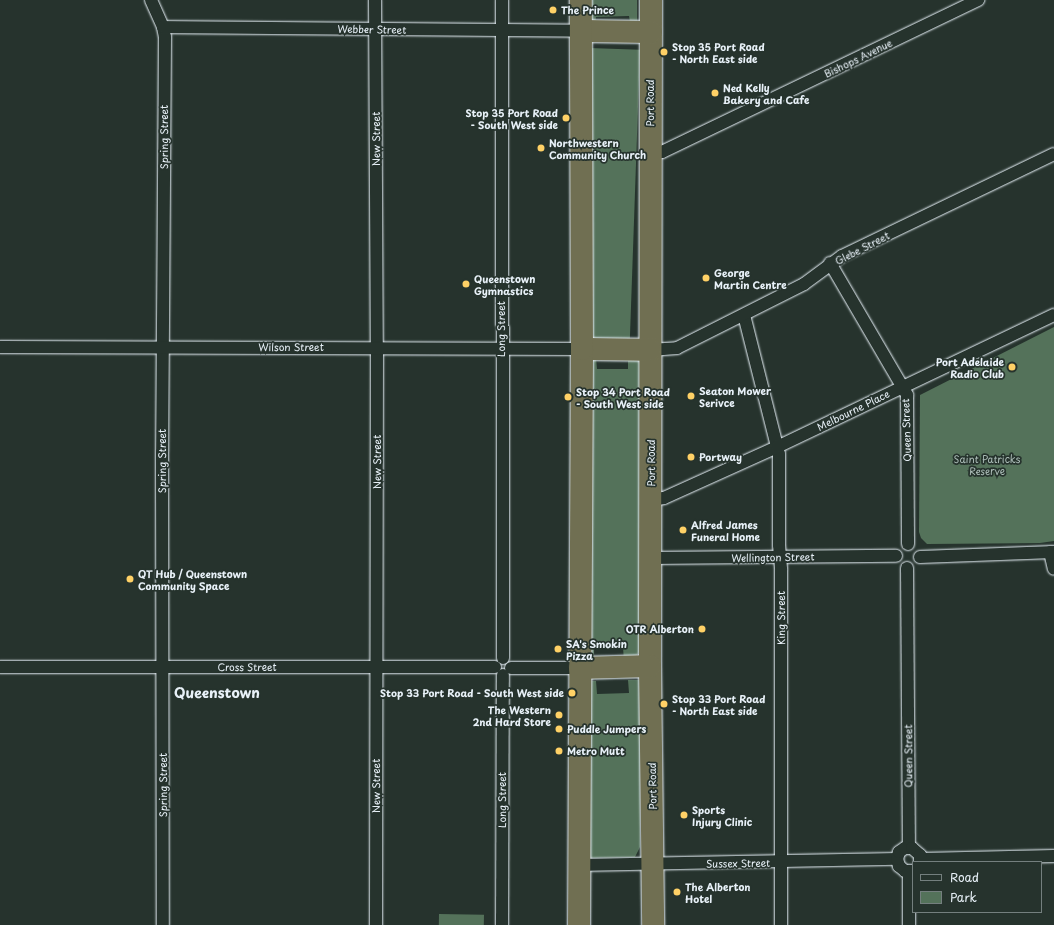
<!DOCTYPE html>
<style>
body{margin:0}
#map{position:relative;width:1054px;height:925px;overflow:hidden;background:#26332d;font-family:"Playpen Sans",sans-serif}
div>[style]{position:absolute}
.green>*{inset:0;background:#54725a;transform-origin:0 0}
.roads{filter:drop-shadow(0 0 1px #e8f1f8) drop-shadow(0 0 1px #e8f1f8)}
.street>*{height:12px;margin:-6px;padding:0 6px;transform-origin:6px;border-radius:6px;background:#26332d}
.highway>*{height:22px;margin:-11px;padding:0 11px;transform-origin:11px;border-radius:11px;background:#706f52}
.dots>*{width:11px;height:11px;translate:-50% -50%;box-sizing:border-box;border:2px solid #26332d;border-radius:50%}
span{translate:-50% -50%;white-space:nowrap;text-align:center;line-height:1.15;-webkit-text-stroke:3.5px #26332d;paint-order:stroke}
.poi-label{font-size:10px;color:#e8f1f8;font-weight:700}
.left{translate:0 -50%;text-align:left}
.right{translate:-100% -50%;text-align:right}
.street-label{font-size:10px;color:#e8f1f8}
.park-label{font-size:10px;color:#adbeb9}
.district-label{font-size:14px;color:#e8f1f8;font-weight:700}
.legend{position:absolute;left:912px;top:861px;width:130px;height:52px;box-sizing:border-box;background:#26332d;border:1px solid #747f7e;margin:0;padding:5px 7px;list-style:none;font-size:12px;color:#e8f1f8}
.legend li{display:flex;align-items:center;gap:8px;height:20px}
.legend b{width:20px;border:1px solid #747f7e}
</style>
<div id="map">
<div class="green">
<i style="clip-path:polygon(591px 0,637px 0,637px 21px,630px 22px,629px 16px,596px 17px,595px 25px,591px 23px)"></i>
<i style="left:589px;top:48px;width:51px;height:295px;rotate:2deg"></i>
<i style="clip-path:polygon(1054px 327px,1054px 541px,1040px 543px,927px 544px,921px 538px,919px 532px,920px 395px)"></i>
<i style="clip-path:polygon(596px 358px,597px 369px,628px 369px,628px 358px,639px 361px,641px 650px,633px 659px,624px 662px,623px 647px,594px 649px,594px 663px,587px 661px,588px 361px)"></i>
<i style="clip-path:polygon(628px 680px,640px 680px,640px 847px,635px 857px,588px 858px,587px 681px,596px 681px,597px 694px,629px 693px)"></i>
<i style="left:439px;top:914px;width:45px;height:11px;rotate:1deg"></i>
</div>
<div class="roads">
<div class="street">
<i style="left:151px;top:0;width:30px;rotate:66deg"></i>
<i style="left:163px;top:27px;width:10px;rotate:79deg"></i>
<i style="left:165px;top:37px;width:415px;rotate:90.4deg"></i>
<i style="left:162px;top:452px;width:473px;rotate:89.9deg"></i>
<i style="left:375px;top:0;width:347px;rotate:89.7deg"></i>
<i style="left:377px;top:347px;width:578px;rotate:90.1deg"></i>
<i style="left:502px;top:0;width:658px;rotate:89.91deg"></i>
<i style="left:163px;top:27px;width:418px;rotate:0.5deg"></i>
<i style="left:650px;top:152px;width:12px"></i>
<i style="left:662px;top:152px;width:351px;rotate:-25.7deg"></i>
<i style="left:830px;top:263px;width:153px;rotate:59.7deg"></i>
<i style="left:907px;top:395px;width:149px;rotate:89.6deg"></i>
<i style="left:744px;top:315px;width:143px;rotate:75.9deg"></i>
<i style="left:779px;top:454px;width:91px;rotate:90deg"></i>
<i style="left:779px;top:545px;width:25px;rotate:85deg"></i>
<i style="left:781px;top:570px;width:355px;rotate:90deg"></i>
<i style="left:0;top:347px;width:582px;rotate:0.2deg"></i>
<i style="left:650px;top:350px;width:27px;rotate:-4deg"></i>
<i style="left:677px;top:348px;width:142px;rotate:-26.7deg"></i>
<i style="left:804px;top:284px;width:47px;rotate:-36.4deg"></i>
<i style="left:842px;top:256px;width:235px;rotate:-25.7deg"></i>
<i style="left:651px;top:500px;width:13px;rotate:-9deg"></i>
<i style="left:664px;top:498px;width:124px;rotate:-24.3deg"></i>
<i style="left:777px;top:447px;width:307px;rotate:-25.5deg"></i>
<i style="left:1050px;top:552px;width:17px;rotate:77deg"></i>
<i style="left:920px;top:557px;width:134px;rotate:-2.1deg"></i>
<i style="left:650px;top:558px;width:246px;rotate:-0.5deg"></i>
<i style="left:907px;top:568px;width:280px;rotate:89.6deg"></i>
<i style="left:0;top:667px;width:495px"></i>
<i style="left:511px;top:668px;width:69px"></i>
<i style="left:921px;top:859px;width:133px;rotate:-1.3deg"></i>
<i style="left:578px;top:865px;width:319px;rotate:-1.1deg"></i>
<i style="left:913px;top:871px;width:8px;rotate:180deg"></i>
<i style="left:905px;top:871px;width:8px;rotate:-140deg"></i>
<i style="left:899px;top:866px;width:7px;rotate:-106deg"></i>
<i style="left:897px;top:859px;width:7px;rotate:-74deg"></i>
<i style="left:899px;top:852px;width:7px;rotate:-34deg"></i>
<i style="left:905px;top:848px;width:7px"></i>
<i style="left:912px;top:848px;width:11px;rotate:41deg"></i>
<i style="left:920px;top:855px;width:7px;rotate:90deg"></i>
<i style="left:909px;top:872px;width:53px;rotate:90deg"></i>
<i style="left:502px;top:925px;width:250px;rotate:-89.8deg"></i>
</div>
<div class="highway">
<i style="left:651px;top:0;width:666px;rotate:90.09deg"></i>
<i style="left:650px;top:666px;width:259px;rotate:89.3deg"></i>
<i style="left:581px;top:31px;width:70px;rotate:0.8deg"></i>
<i style="left:582px;top:349px;width:68px;rotate:0.8deg"></i>
<i style="left:580px;top:668px;width:70px;rotate:-1.6deg"></i>
<i style="left:579px;top:925px;width:576px;rotate:-89.7deg"></i>
<i style="left:582px;top:349px;width:349px;rotate:-90.2deg"></i>
</div>
</div>
<div class="dots">
<i style="left:553px;top:10px;background:#ffd166"></i>
<i style="left:664px;top:52px;background:#ffd166"></i>
<i style="left:715px;top:93px;background:#ffd166"></i>
<i style="left:566px;top:118px;background:#ffd166"></i>
<i style="left:541px;top:148px;background:#ffd166"></i>
<i style="left:706px;top:278px;background:#ffd166"></i>
<i style="left:466px;top:284px;background:#ffd166"></i>
<i style="left:1012px;top:367px;background:#ffd166"></i>
<i style="left:691px;top:396px;background:#ffd166"></i>
<i style="left:568px;top:397px;background:#ffd166"></i>
<i style="left:691px;top:457px;background:#ffd166"></i>
<i style="left:683px;top:530px;background:#ffd166"></i>
<i style="left:130px;top:579px;background:#ffd166"></i>
<i style="left:702px;top:629px;background:#ffd166"></i>
<i style="left:558px;top:649px;background:#ffd166"></i>
<i style="left:572px;top:693px;background:#ffd166"></i>
<i style="left:664px;top:704px;background:#ffd166"></i>
<i style="left:559px;top:715px;background:#ffd166"></i>
<i style="left:559px;top:729px;background:#ffd166"></i>
<i style="left:559px;top:751px;background:#ffd166"></i>
<i style="left:684px;top:815px;background:#ffd166"></i>
<i style="left:677px;top:892px;background:#ffd166"></i>
</div>
<div class="poi-label">
<span class="left" style="left:561px;top:10px">The Prince</span>
<span class="left" style="left:672px;top:52px">Stop 35 Port Road<br>- North East side</span>
<span class="left" style="left:723px;top:93px">Ned Kelly<br>Bakery and Cafe</span>
<span class="right" style="left:558px;top:118px">Stop 35 Port Road<br>- South West side</span>
<span class="left" style="left:549px;top:148px">Northwestern<br>Community Church</span>
<span class="left" style="left:714px;top:278px">George<br>Martin Centre</span>
<span class="left" style="left:474px;top:284px">Queenstown<br>Gymnastics</span>
<span class="right" style="left:1004px;top:367px">Port Adelaide<br>Radio Club</span>
<span class="left" style="left:699px;top:396px">Seaton Mower<br>Serivce</span>
<span class="left" style="left:576px;top:397px">Stop 34 Port Road<br>- South West side</span>
<span class="left" style="left:699px;top:457px">Portway</span>
<span class="left" style="left:691px;top:530px">Alfred James<br>Funeral Home</span>
<span class="left" style="left:138px;top:579px">QT Hub / Queenstown<br>Community Space</span>
<span class="right" style="left:694px;top:629px">OTR Alberton</span>
<span class="left" style="left:566px;top:649px">SA's Smokin<br>Pizza</span>
<span class="right" style="left:564px;top:693px">Stop 33 Port Road - South West side</span>
<span class="left" style="left:672px;top:704px">Stop 33 Port Road<br>- North East side</span>
<span class="right" style="left:551px;top:715px">The Western<br>2nd Hard Store</span>
<span class="left" style="left:567px;top:729px">Puddle Jumpers</span>
<span class="left" style="left:567px;top:751px">Metro Mutt</span>
<span class="left" style="left:692px;top:815px">Sports<br>Injury Clinic</span>
<span class="left" style="left:685px;top:892px">The Alberton<br>Hotel</span>
</div>
<div class="street-label">
<span style="left:372px;top:29px;rotate:1deg">Webber Street</span>
<span style="left:858px;top:58px;rotate:-26deg">Bishops Avenue</span>
<span style="left:650px;top:103px;rotate:-90deg">Port Road</span>
<span style="left:164px;top:137px;rotate:-90deg">Spring Street</span>
<span style="left:376px;top:139px;rotate:-90deg">New Street</span>
<span style="left:862px;top:248px;rotate:-27deg">Glebe Street</span>
<span style="left:501px;top:329px;rotate:-90deg">Long Street</span>
<span style="left:291px;top:347px">Wilson Street</span>
<span style="left:853px;top:410px;rotate:-26deg">Melbourne Place</span>
<span style="left:906px;top:430px;rotate:-92deg">Queen Street</span>
<span style="left:162px;top:461px;rotate:-90deg">Spring Street</span>
<span style="left:377px;top:462px;rotate:-90deg">New Street</span>
<span style="left:651px;top:463px;rotate:-90deg">Port Road</span>
<span style="left:773px;top:557px;rotate:-1deg">Wellington Street</span>
<span style="left:781px;top:618px;rotate:-90deg">King Street</span>
<span style="left:247px;top:667px">Cross Street</span>
<span style="left:908px;top:756px;rotate:-90deg">Queen Street</span>
<span style="left:163px;top:785px;rotate:-90deg">Spring Street</span>
<span style="left:376px;top:786px;rotate:-90deg">New Street</span>
<span style="left:652px;top:786px;rotate:-91deg">Port Road</span>
<span style="left:502px;top:800px;rotate:-90deg">Long Street</span>
<span style="left:738px;top:863px;rotate:-1deg">Sussex Street</span>
</div>
<div class="park-label">
<span style="left:987px;top:464px">Saint Patricks<br>Reserve</span>
</div>
<div class="district-label">
<span style="left:217px;top:693px">Queenstown</span>
</div>
<ul class="legend">
<li><b style="height:5px;background:#26332d"></b>Road</li>
<li><b style="height:11px;background:#54725a"></b>Park</li>
</ul>
</div>
